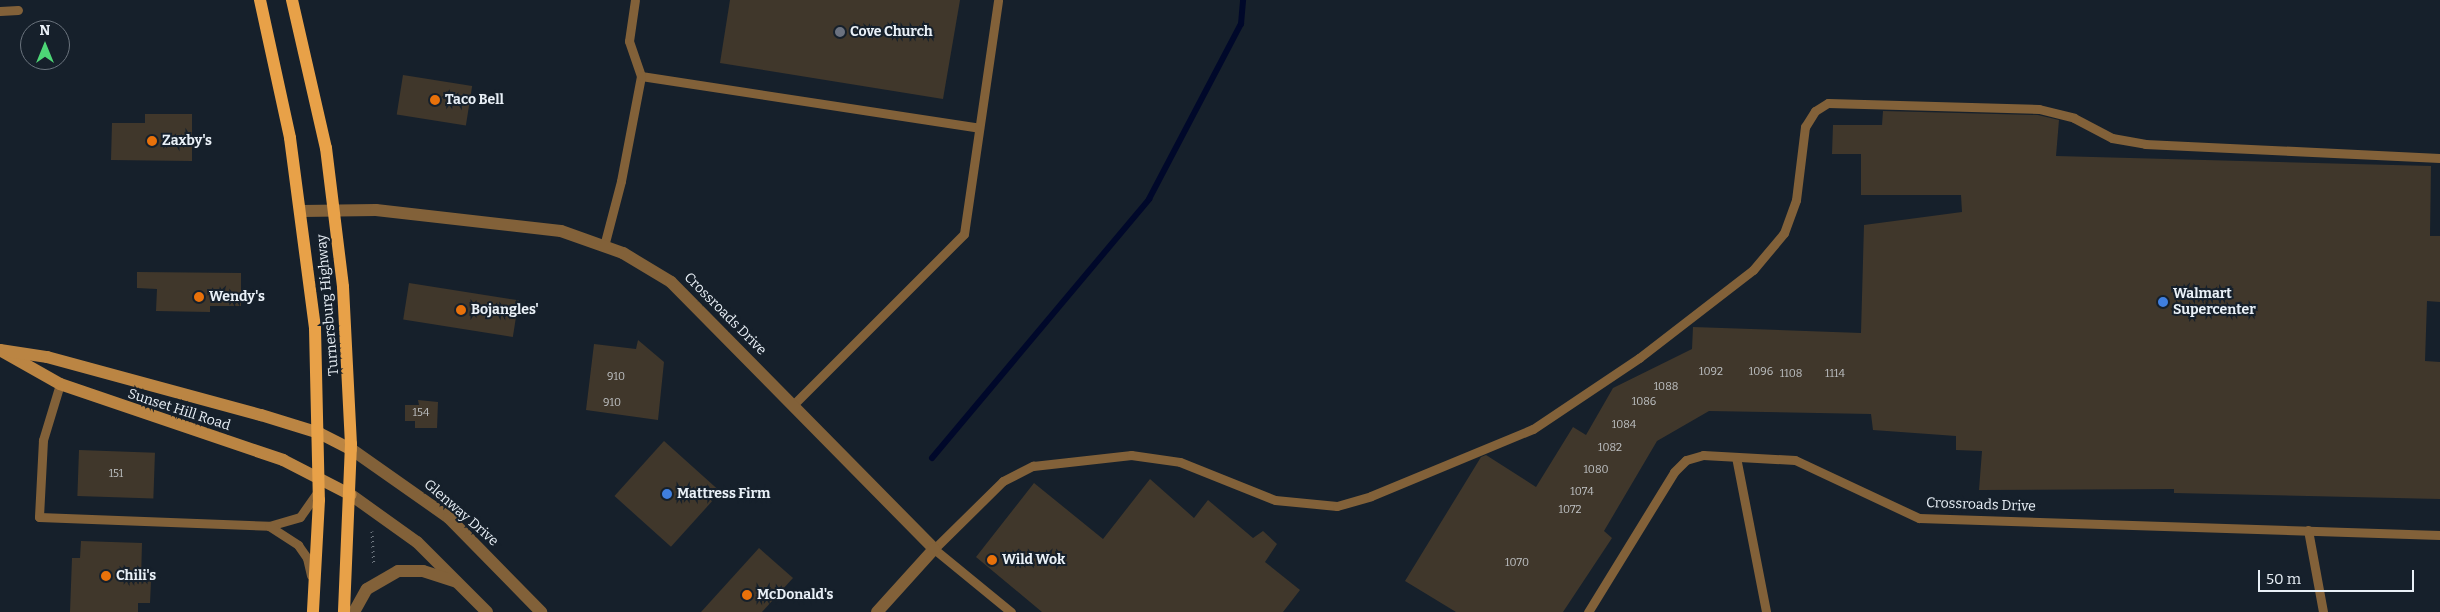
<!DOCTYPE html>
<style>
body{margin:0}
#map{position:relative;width:2440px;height:612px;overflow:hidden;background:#16202b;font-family:Bitter,serif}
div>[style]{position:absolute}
.stream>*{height:6px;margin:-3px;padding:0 3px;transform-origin:3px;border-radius:3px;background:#00082a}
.building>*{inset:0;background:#40372b;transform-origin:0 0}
.path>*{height:3px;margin-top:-1.5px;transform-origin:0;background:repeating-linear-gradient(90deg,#707982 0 1px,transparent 0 5px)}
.lane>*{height:9px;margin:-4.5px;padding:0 4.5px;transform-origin:4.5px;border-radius:4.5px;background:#826139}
.street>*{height:12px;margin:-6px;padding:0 6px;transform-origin:6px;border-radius:6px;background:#826139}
.secondary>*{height:12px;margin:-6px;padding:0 6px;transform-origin:6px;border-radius:6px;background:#bb8543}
.primary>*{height:12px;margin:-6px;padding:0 6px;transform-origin:6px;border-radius:6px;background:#e8a148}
.dots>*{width:14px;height:14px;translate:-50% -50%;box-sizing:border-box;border:2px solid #16202b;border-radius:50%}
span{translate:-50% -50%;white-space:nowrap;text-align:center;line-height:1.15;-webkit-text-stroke:4px #16202b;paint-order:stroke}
.number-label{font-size:11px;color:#bfc2c4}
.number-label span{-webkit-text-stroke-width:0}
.poi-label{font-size:14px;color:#e9f0f7;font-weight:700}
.left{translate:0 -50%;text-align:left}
.street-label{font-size:14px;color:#e9f0f7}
.north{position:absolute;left:20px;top:20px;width:50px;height:50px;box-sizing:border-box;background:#16202b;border:1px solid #6a737d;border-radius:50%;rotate:0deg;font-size:14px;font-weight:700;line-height:20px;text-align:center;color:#e9f0f7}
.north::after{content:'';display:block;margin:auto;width:18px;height:22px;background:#4dd676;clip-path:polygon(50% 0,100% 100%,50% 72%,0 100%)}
.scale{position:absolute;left:2258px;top:570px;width:156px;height:22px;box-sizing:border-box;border:2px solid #e9f0f7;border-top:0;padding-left:6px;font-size:15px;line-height:18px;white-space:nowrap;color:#e9f0f7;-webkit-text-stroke:4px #16202b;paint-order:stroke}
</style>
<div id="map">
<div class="stream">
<i style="left:932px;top:458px;width:338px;rotate:-50deg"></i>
<i style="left:1149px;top:199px;width:198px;rotate:-62.3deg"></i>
<i style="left:1241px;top:24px;width:24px;rotate:-85deg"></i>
</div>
<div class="building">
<i style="clip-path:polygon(730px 0,960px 0,943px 99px,720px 63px)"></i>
<i style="left:403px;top:75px;width:70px;height:40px;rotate:9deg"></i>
<i style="clip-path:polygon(1883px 111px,2038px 115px,2059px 120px,2056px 156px,2431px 166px,2430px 236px,2440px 236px,2440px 302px,2427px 301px,2425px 361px,2440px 362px,2440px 499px,2174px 493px,2174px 489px,1979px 490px,1982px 451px,1956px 450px,1956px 436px,1873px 430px,1871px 414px,1709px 411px,1657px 441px,1604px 531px,1612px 538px,1563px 612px,1456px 612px,1405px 581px,1481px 457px,1486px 455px,1536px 487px,1573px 427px,1586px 435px,1613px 388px,1692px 349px,1693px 327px,1861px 333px,1864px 225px,1962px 212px,1961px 195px,1861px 195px,1861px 154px,1832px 154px,1833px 125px,1882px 125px)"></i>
<i style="clip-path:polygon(145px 114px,192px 114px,192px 161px,111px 160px,112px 123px,145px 123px)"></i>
<i style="clip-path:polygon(137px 272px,241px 273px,241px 306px,210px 306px,210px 312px,156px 311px,157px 289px,137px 288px)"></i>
<i style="left:409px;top:283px;width:111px;height:37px;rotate:9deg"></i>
<i style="clip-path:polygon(638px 340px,664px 362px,658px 420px,586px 410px,594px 344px,636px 349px)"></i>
<i style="clip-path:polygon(418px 400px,438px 402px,437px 428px,415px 428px,415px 421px,405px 421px,405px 405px,419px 405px)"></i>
<i style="left:664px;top:441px;width:76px;height:74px;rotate:42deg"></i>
<i style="left:79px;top:450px;width:76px;height:46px;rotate:2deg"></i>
<i style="clip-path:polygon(1150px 479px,1194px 518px,1208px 500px,1253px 538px,1263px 531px,1277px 544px,1265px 562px,1300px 590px,1283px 612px,1042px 612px,976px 557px,1034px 483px,1103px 539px)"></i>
<i style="clip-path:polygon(81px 541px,142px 543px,141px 580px,151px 581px,150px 603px,138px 603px,138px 612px,70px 612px,72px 558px,80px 558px)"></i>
<i style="clip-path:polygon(759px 548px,793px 578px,762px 612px,701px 612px)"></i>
</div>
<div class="path">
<i style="left:372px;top:531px;width:33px;rotate:87deg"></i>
</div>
<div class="lane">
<i style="left:0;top:11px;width:18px;rotate:-3deg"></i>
<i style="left:641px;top:76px;width:342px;rotate:8.7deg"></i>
<i style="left:604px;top:246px;width:67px;rotate:-75.3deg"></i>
<i style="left:621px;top:181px;width:107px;rotate:-79.2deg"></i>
<i style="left:641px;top:76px;width:37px;rotate:-109deg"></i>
<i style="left:629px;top:41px;width:41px;rotate:-81.7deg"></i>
<i style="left:60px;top:384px;width:59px;rotate:106.9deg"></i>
<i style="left:43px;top:440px;width:77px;rotate:93deg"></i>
<i style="left:39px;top:517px;width:230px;rotate:2.2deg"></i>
<i style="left:269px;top:526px;width:32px;rotate:-16deg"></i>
<i style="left:300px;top:517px;width:29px;rotate:-55deg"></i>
<i style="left:794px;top:404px;width:240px;rotate:-45deg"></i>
<i style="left:964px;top:234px;width:236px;rotate:-81.7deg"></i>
<i style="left:1736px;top:457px;width:158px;rotate:79deg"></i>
<i style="left:269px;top:526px;width:35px;rotate:33deg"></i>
<i style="left:298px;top:545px;width:16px;rotate:55deg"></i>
<i style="left:307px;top:558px;width:18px;rotate:77deg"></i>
<i style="left:2308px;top:530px;width:83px;rotate:79.6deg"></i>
<i style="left:1011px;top:612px;width:99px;rotate:-140.7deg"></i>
<i style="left:934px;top:549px;width:97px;rotate:-44.6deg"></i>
<i style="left:1003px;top:481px;width:34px;rotate:-27deg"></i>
<i style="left:1033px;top:466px;width:99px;rotate:-6.4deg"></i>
<i style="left:1131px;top:455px;width:49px;rotate:8.1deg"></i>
<i style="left:1180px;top:462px;width:102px;rotate:21.8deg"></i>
<i style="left:1275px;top:500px;width:62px;rotate:5.5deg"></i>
<i style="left:1337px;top:506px;width:35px;rotate:-16deg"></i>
<i style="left:1371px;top:496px;width:175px;rotate:-22.5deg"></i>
<i style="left:1533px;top:429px;width:128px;rotate:-33.8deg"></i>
<i style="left:1639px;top:358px;width:144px;rotate:-37.7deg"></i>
<i style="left:1753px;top:270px;width:48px;rotate:-50deg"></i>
<i style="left:1784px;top:233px;width:35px;rotate:-70deg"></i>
<i style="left:1796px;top:200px;width:74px;rotate:-83deg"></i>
<i style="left:1805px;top:127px;width:19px;rotate:-58deg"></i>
<i style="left:1815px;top:111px;width:15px;rotate:-32deg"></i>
<i style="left:1828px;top:103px;width:211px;rotate:1.6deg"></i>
<i style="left:2039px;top:109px;width:36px;rotate:14deg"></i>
<i style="left:2074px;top:118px;width:43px;rotate:27.8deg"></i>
<i style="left:2112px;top:138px;width:34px;rotate:10deg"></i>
<i style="left:2145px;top:144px;width:295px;rotate:2.7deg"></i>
<i style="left:1588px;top:612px;width:164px;rotate:-58.4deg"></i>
<i style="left:1674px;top:472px;width:17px;rotate:-45deg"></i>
<i style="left:1686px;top:460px;width:18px;rotate:-16deg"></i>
<i style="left:1703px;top:455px;width:92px;rotate:3.1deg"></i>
<i style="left:1795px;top:460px;width:137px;rotate:25.1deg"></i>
<i style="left:1919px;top:518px;width:521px;rotate:1.87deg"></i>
</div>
<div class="street">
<i style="left:302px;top:211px;width:74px;rotate:-0.8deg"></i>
<i style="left:376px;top:210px;width:186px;rotate:6.5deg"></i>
<i style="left:561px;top:231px;width:66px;rotate:19.5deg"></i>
<i style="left:623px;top:253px;width:56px;rotate:31.1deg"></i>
<i style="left:671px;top:282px;width:375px;rotate:45.4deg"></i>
<i style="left:934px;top:549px;width:85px;rotate:132.1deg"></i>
<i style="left:351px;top:449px;width:120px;rotate:35.1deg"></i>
<i style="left:449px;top:518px;width:132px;rotate:45.6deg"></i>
<i style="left:351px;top:495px;width:81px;rotate:35.5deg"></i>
<i style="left:417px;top:542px;width:99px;rotate:45deg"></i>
<i style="left:354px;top:612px;width:26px;rotate:-61deg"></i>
<i style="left:367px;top:589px;width:36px;rotate:-30deg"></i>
<i style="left:398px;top:571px;width:25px"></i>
<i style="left:423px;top:571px;width:35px;rotate:18deg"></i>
</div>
<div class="secondary">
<i style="left:0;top:350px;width:69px;rotate:29.5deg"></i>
<i style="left:60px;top:384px;width:236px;rotate:18.8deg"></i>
<i style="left:283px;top:460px;width:76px;rotate:27.2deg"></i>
<i style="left:0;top:350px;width:48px;rotate:8.5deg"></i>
<i style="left:47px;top:357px;width:222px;rotate:15.2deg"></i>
<i style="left:261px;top:415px;width:61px;rotate:17.2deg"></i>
<i style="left:319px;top:433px;width:36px;rotate:27deg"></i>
</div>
<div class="primary">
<i style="left:260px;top:0;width:141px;rotate:77.7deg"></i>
<i style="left:290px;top:138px;width:192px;rotate:82.5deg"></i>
<i style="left:315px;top:328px;width:172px;rotate:88.7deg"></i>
<i style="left:319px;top:500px;width:112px;rotate:93.1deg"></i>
<i style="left:292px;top:0;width:152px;rotate:77.1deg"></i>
<i style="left:326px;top:148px;width:140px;rotate:83deg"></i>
<i style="left:343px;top:287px;width:157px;rotate:87.1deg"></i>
<i style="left:351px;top:444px;width:168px;rotate:92.4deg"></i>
</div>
<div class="dots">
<i style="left:840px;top:32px;background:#6b7280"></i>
<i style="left:435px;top:100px;background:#e8710a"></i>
<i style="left:152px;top:141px;background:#e8710a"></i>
<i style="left:199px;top:297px;background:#e8710a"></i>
<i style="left:2163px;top:302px;background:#3f7fe0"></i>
<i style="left:461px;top:310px;background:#e8710a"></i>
<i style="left:667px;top:494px;background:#3f7fe0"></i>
<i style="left:992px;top:560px;background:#e8710a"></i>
<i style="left:106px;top:576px;background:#e8710a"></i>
<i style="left:747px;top:595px;background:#e8710a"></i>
</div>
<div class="number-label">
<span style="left:1711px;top:372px">1092</span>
<span style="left:1761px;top:372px">1096</span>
<span style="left:1791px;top:374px">1108</span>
<span style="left:1835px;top:374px">1114</span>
<span style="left:616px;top:377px">910</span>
<span style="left:1666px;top:387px">1088</span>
<span style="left:1644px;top:402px">1086</span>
<span style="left:612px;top:403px">910</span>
<span style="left:421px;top:413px">154</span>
<span style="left:1624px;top:425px">1084</span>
<span style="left:1610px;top:448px">1082</span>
<span style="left:1596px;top:470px">1080</span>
<span style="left:116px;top:474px">151</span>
<span style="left:1582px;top:492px">1074</span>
<span style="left:1570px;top:510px">1072</span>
<span style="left:1517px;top:563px">1070</span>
</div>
<div class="poi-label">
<span class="left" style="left:850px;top:32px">Cove Church</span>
<span class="left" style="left:445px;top:100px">Taco Bell</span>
<span class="left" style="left:162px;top:141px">Zaxby's</span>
<span class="left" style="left:2173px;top:302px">Walmart<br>Supercenter</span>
<span class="left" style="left:209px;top:297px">Wendy's</span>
<span class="left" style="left:471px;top:310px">Bojangles'</span>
<span class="left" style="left:677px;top:494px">Mattress Firm</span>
<span class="left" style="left:1002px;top:560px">Wild Wok</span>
<span class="left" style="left:116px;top:576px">Chili's</span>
<span class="left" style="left:757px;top:595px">McDonald's</span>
</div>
<div class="street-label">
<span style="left:328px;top:305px;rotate:-95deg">Turnersburg Highway</span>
<span style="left:725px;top:314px;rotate:45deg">Crossroads Drive</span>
<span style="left:179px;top:410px;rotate:18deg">Sunset Hill Road</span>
<span style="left:1981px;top:505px;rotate:2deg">Crossroads Drive</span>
<span style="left:461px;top:513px;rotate:41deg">Glenway Drive</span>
</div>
<div class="north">N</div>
<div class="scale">50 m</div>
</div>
